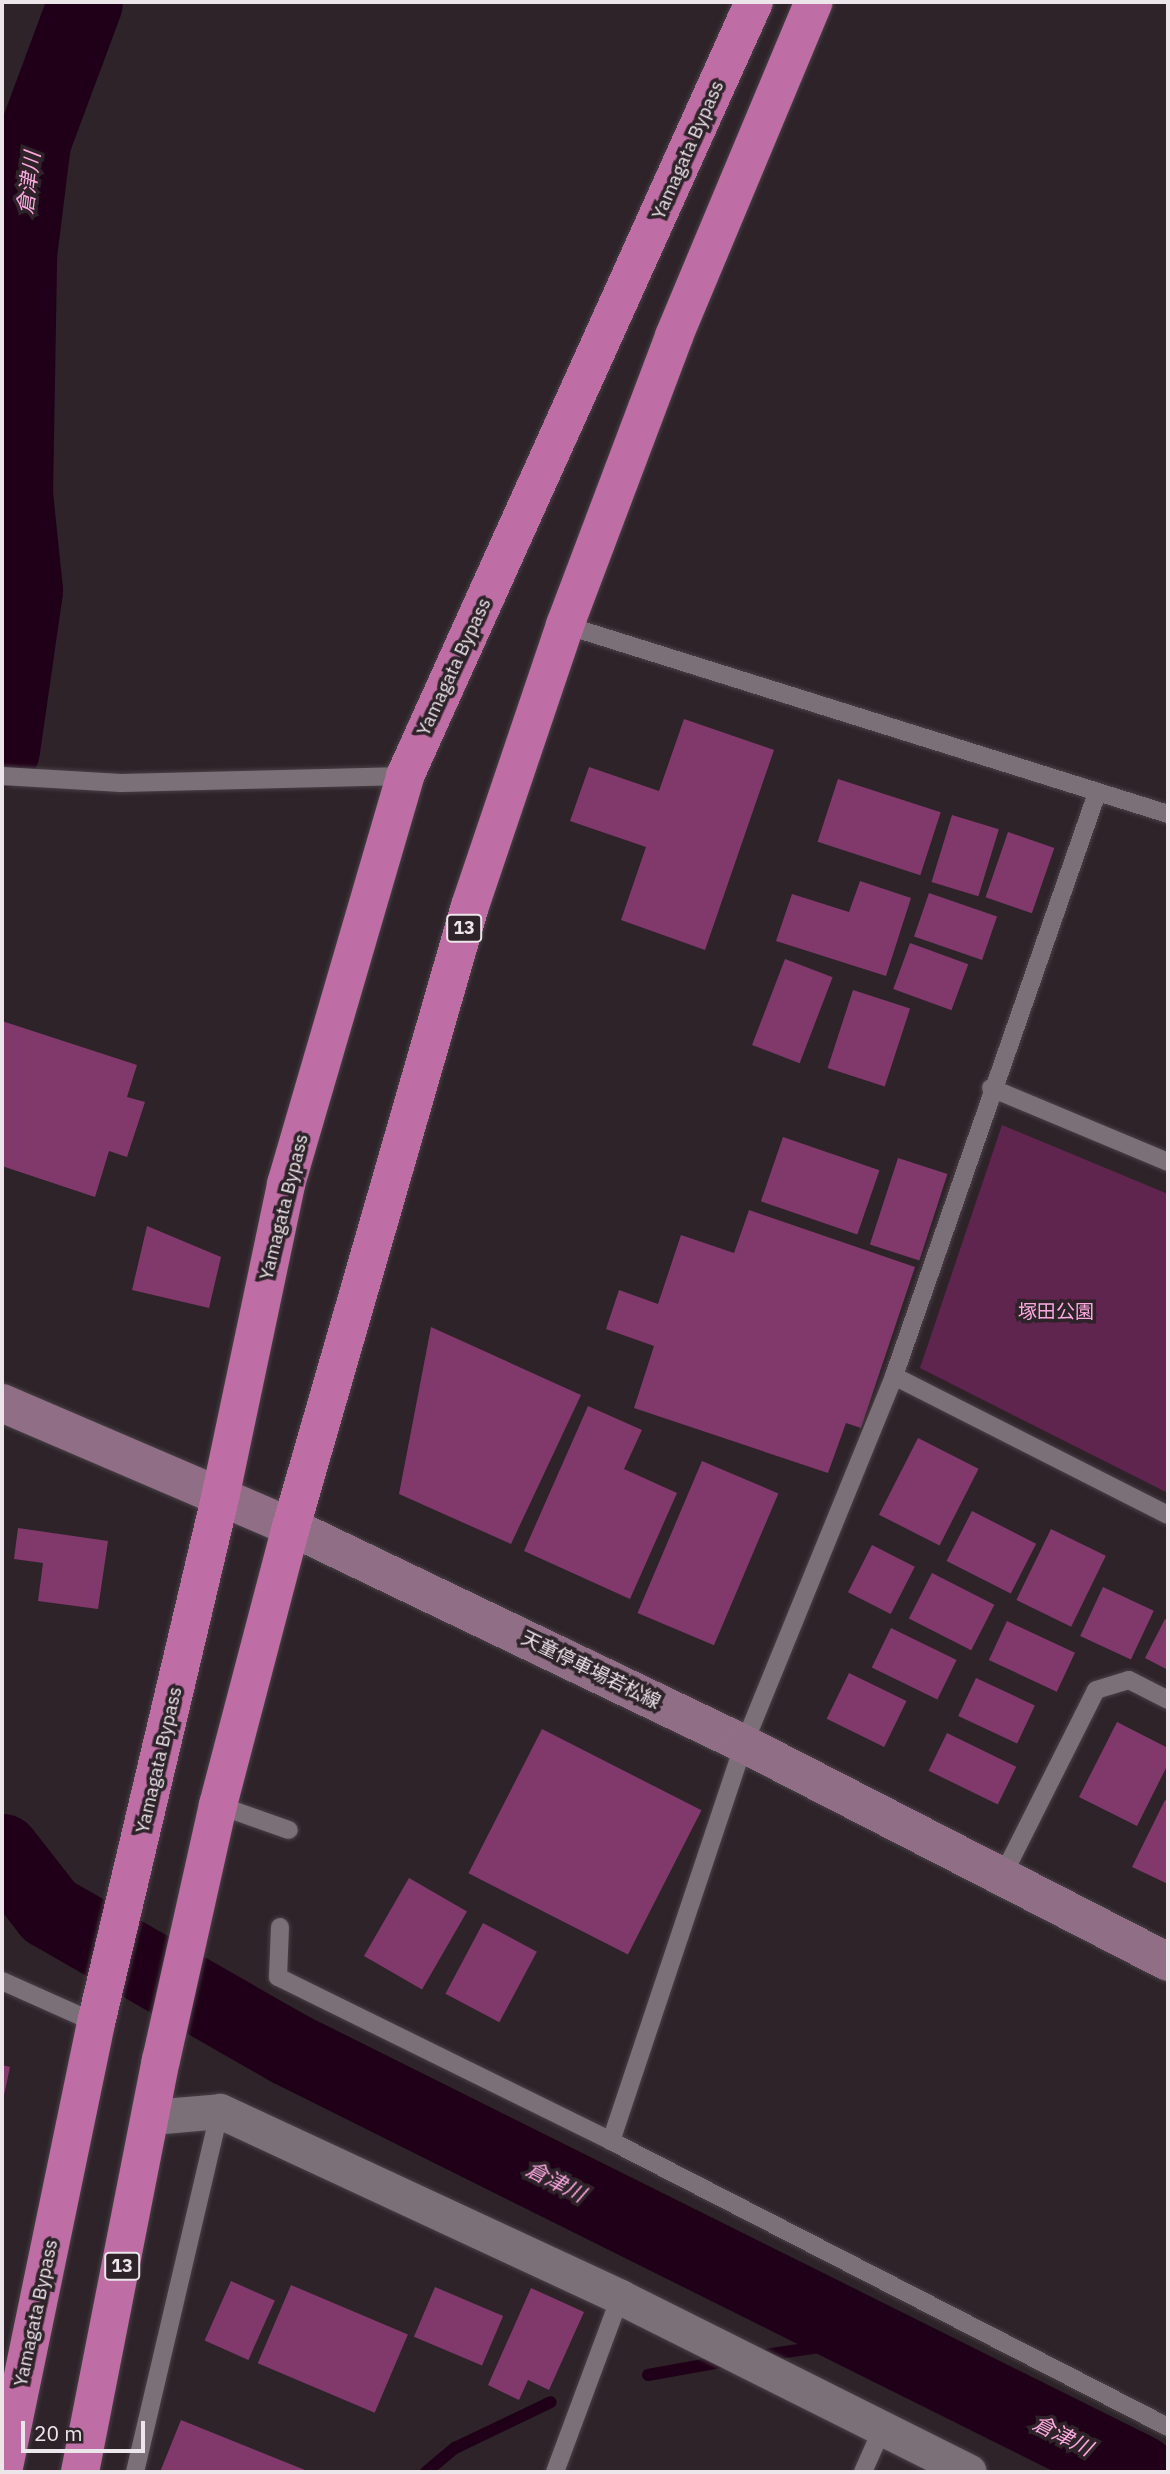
<!DOCTYPE html>
<meta charset="utf-8">
<style>
body{margin:0}
#map{position:relative;width:1170px;height:2474px;overflow:hidden;background:#2d2329;font-family:"IBM Plex Sans","Noto Sans JP",sans-serif}
div>[style]{position:absolute}
.green>*{inset:0;background:#5f254e}
.stream>*{height:12px;margin:-6px;padding:0 6px;transform-origin:6px;border-radius:6px;background:#200018}
.river>*{height:75px;margin:-37.5px;padding:0 37.5px;transform-origin:37.5px;border-radius:37.5px;background:#200018}
.building>*{inset:0;background:#81396c;transform-origin:0 0}
.roads{filter:drop-shadow(0 0 2px #494046) drop-shadow(0 0 2px #494046)}
.lane>*{height:18px;margin:-9px;padding:0 9px;transform-origin:9px;border-radius:9px;background:#7c7078}
.street>*{height:35px;margin:-17.5px;padding:0 17.5px;transform-origin:17.5px;border-radius:17.5px;background:#7c7078}
.secondary>*{height:38px;margin:-19px;padding:0 19px;transform-origin:19px;border-radius:19px;background:#906f86}
.highway>*{height:38px;margin:-19px;padding:0 19px;transform-origin:19px;border-radius:19px;background:#bf6da5}
span{translate:-50% -50%;white-space:nowrap;text-align:center;line-height:1.15;-webkit-text-stroke:7px #2d2329;paint-order:stroke}
.shield-label span{padding:2px 5px;background:#2d2329;border:2px solid;border-radius:5px;-webkit-text-stroke-width:0}
.shield-label{font-size:18px;color:#ece5ea;font-weight:700}
.street-label{font-size:19px;color:#ece5ea}
.park-label{font-size:19px;color:#fca9e0}
.water-label{font-size:21px;color:#fba8df;font-style:italic}
.frame{position:absolute;inset:0;border:4px solid #ece5ea;pointer-events:none}
.scale{position:absolute;left:21px;top:2421px;width:124px;height:32px;box-sizing:border-box;border:4px solid #ece5ea;border-top:0;padding-left:9px;font-size:21px;line-height:24px;white-space:nowrap;color:#ece5ea;-webkit-text-stroke:5px #2d2329;paint-order:stroke}
</style>
<div id="map">
<div class="green">
<i style="clip-path:polygon(1002px 1125px,1168px 1194px,1166px 1492px,920px 1368px)"></i>
</div>
<div class="stream">
<i style="left:758px;top:2356px;width:111px;rotate:-8.3deg"></i>
<i style="left:648px;top:2375px;width:79px;rotate:-10.2deg"></i>
<i style="left:426px;top:2472px;width:38px;rotate:-40deg"></i>
<i style="left:455px;top:2448px;width:106px;rotate:-25.6deg"></i>
</div>
<div class="river">
<i style="left:2px;top:750px;width:162px;rotate:-81.8deg"></i>
<i style="left:25px;top:590px;width:97px;rotate:-95.9deg"></i>
<i style="left:15px;top:494px;width:239px;rotate:-89deg"></i>
<i style="left:19px;top:255px;width:114px;rotate:-82.9deg"></i>
<i style="left:33px;top:142px;width:149px;rotate:-69.6deg"></i>
<i style="left:2px;top:1851px;width:76px;rotate:51.9deg"></i>
<i style="left:49px;top:1911px;width:278px;rotate:29.8deg"></i>
<i style="left:290px;top:2049px;width:949px;rotate:26.48deg"></i>
</div>
<div class="building">
<i style="clip-path:polygon(684px 719px,774px 750px,705px 950px,621px 920px,646px 847px,570px 821px,589px 767px,659px 791px)"></i>
<i style="left:838px;top:779px;width:108px;height:66px;rotate:18deg"></i>
<i style="left:952px;top:815px;width:49px;height:70px;rotate:17deg"></i>
<i style="left:1008px;top:832px;width:49px;height:69px;rotate:19deg"></i>
<i style="clip-path:polygon(860px 881px,911px 898px,886px 976px,776px 941px,792px 894px,849px 912px)"></i>
<i style="left:929px;top:893px;width:72px;height:46px;rotate:19deg"></i>
<i style="left:910px;top:943px;width:62px;height:49px;rotate:20deg"></i>
<i style="left:785px;top:959px;width:51px;height:92px;rotate:21deg"></i>
<i style="left:853px;top:990px;width:60px;height:82px;rotate:18deg"></i>
<i style="clip-path:polygon(2px 1021px,137px 1065px,127px 1097px,145px 1102px,127px 1157px,109px 1151px,95px 1197px,2px 1166px)"></i>
<i style="left:783px;top:1137px;width:102px;height:68px;rotate:19deg"></i>
<i style="left:898px;top:1158px;width:52px;height:91px;rotate:18deg"></i>
<i style="clip-path:polygon(749px 1210px,915px 1267px,861px 1428px,846px 1423px,828px 1473px,634px 1408px,654px 1346px,606px 1329px,619px 1290px,658px 1304px,681px 1235px,734px 1253px)"></i>
<i style="clip-path:polygon(147px 1226px,221px 1257px,209px 1308px,132px 1290px)"></i>
<i style="clip-path:polygon(431px 1327px,581px 1395px,511px 1544px,399px 1494px)"></i>
<i style="clip-path:polygon(588px 1406px,642px 1430px,624px 1469px,677px 1493px,630px 1599px,524px 1551px)"></i>
<i style="left:918px;top:1438px;width:68px;height:86px;rotate:27deg"></i>
<i style="left:702px;top:1461px;width:83px;height:165px;rotate:23deg"></i>
<i style="left:972px;top:1511px;width:72px;height:56px;rotate:27deg"></i>
<i style="clip-path:polygon(18px 1528px,108px 1541px,98px 1609px,38px 1601px,43px 1563px,14px 1559px)"></i>
<i style="left:1051px;top:1529px;width:61px;height:79px;rotate:26deg"></i>
<i style="left:872px;top:1545px;width:48px;height:53px;rotate:27deg"></i>
<i style="left:932px;top:1573px;width:70px;height:51px;rotate:27deg"></i>
<i style="left:1103px;top:1587px;width:56px;height:54px;rotate:25deg"></i>
<i style="clip-path:polygon(1165px 1619px,1168px 1621px,1168px 1670px,1145px 1658px)"></i>
<i style="left:1007px;top:1621px;width:75px;height:43px;rotate:25deg"></i>
<i style="left:891px;top:1628px;width:73px;height:44px;rotate:26deg"></i>
<i style="left:849px;top:1673px;width:64px;height:51px;rotate:26deg"></i>
<i style="left:976px;top:1678px;width:65px;height:42px;rotate:25deg"></i>
<i style="clip-path:polygon(1117px 1722px,1168px 1748px,1168px 1764px,1137px 1826px,1079px 1797px)"></i>
<i style="left:542px;top:1729px;width:179px;height:162px;rotate:27deg"></i>
<i style="left:947px;top:1733px;width:77px;height:42px;rotate:26deg"></i>
<i style="clip-path:polygon(1165px 1800px,1168px 1802px,1168px 1884px,1132px 1867px)"></i>
<i style="left:409px;top:1878px;width:67px;height:90px;rotate:30deg"></i>
<i style="left:483px;top:1923px;width:61px;height:80px;rotate:28deg"></i>
<i style="clip-path:polygon(2px 2065px,10px 2067px,3px 2100px,2px 2099px)"></i>
<i style="left:231px;top:2281px;width:48px;height:65px;rotate:24deg"></i>
<i style="left:291px;top:2285px;width:127px;height:85px;rotate:23deg"></i>
<i style="left:435px;top:2287px;width:74px;height:54px;rotate:23deg"></i>
<i style="clip-path:polygon(531px 2288px,584px 2312px,549px 2390px,528px 2380px,519px 2400px,488px 2385px)"></i>
<i style="clip-path:polygon(181px 2420px,310px 2472px,160px 2472px)"></i>
</div>
<div class="roads">
<div class="lane">
<i style="left:565px;top:625px;width:632px;rotate:17.4deg"></i>
<i style="left:2px;top:776px;width:119px;rotate:3.4deg"></i>
<i style="left:121px;top:783px;width:284px;rotate:-1.4deg"></i>
<i style="left:991px;top:1088px;width:192px;rotate:22.7deg"></i>
<i style="left:894px;top:1376px;width:307px;rotate:26.9deg"></i>
<i style="left:218px;top:1805px;width:75px;rotate:19.4deg"></i>
<i style="left:1002px;top:1877px;width:209px;rotate:-63.3deg"></i>
<i style="left:1096px;top:1690px;width:34px;rotate:-17deg"></i>
<i style="left:1129px;top:1680px;width:44px;rotate:27.1deg"></i>
<i style="left:280px;top:1927px;width:50px;rotate:92.3deg"></i>
<i style="left:278px;top:1977px;width:371px;rotate:26.2deg"></i>
<i style="left:611px;top:2141px;width:626px;rotate:27.18deg"></i>
<i style="left:2px;top:1981px;width:103px;rotate:24.1deg"></i>
<i style="left:611px;top:2141px;width:419px;rotate:-71.5deg"></i>
<i style="left:744px;top:1744px;width:397px;rotate:-67.8deg"></i>
<i style="left:894px;top:1376px;width:617px;rotate:-70.8deg"></i>
<i style="left:135px;top:2472px;width:371px;rotate:-76.8deg"></i>
<i style="left:555px;top:2472px;width:187px;rotate:-69.6deg"></i>
<i style="left:863px;top:2472px;width:47px;rotate:-66.2deg"></i>
</div>
<div class="street">
<i style="left:152px;top:2117px;width:68px;rotate:-5deg"></i>
<i style="left:220px;top:2111px;width:441px;rotate:24.9deg"></i>
<i style="left:620px;top:2297px;width:390px;rotate:26.6deg"></i>
</div>
<div class="secondary">
<i style="left:2px;top:1403px;width:314px;rotate:23.2deg"></i>
<i style="left:291px;top:1527px;width:502px;rotate:25.6deg"></i>
<i style="left:744px;top:1744px;width:477px;rotate:27.2deg"></i>
</div>
<div class="highway">
<i style="left:3px;top:2472px;width:459px;rotate:-78.3deg"></i>
<i style="left:96px;top:2023px;width:539px;rotate:-76.71deg"></i>
<i style="left:220px;top:1498px;width:321px;rotate:-78.1deg"></i>
<i style="left:286px;top:1184px;width:425px;rotate:-73.7deg"></i>
<i style="left:405px;top:776px;width:849px;rotate:-65.73deg"></i>
<i style="left:80px;top:2472px;width:420px;rotate:-78.9deg"></i>
<i style="left:161px;top:2060px;width:261px;rotate:-77.4deg"></i>
<i style="left:218px;top:1805px;width:287px;rotate:-75.3deg"></i>
<i style="left:291px;top:1527px;width:646px;rotate:-73.92deg"></i>
<i style="left:470px;top:906px;width:297px;rotate:-71.3deg"></i>
<i style="left:565px;top:625px;width:309px;rotate:-69.3deg"></i>
<i style="left:674px;top:336px;width:362px;rotate:-67.3deg"></i>
</div>
</div>
<div class="shield-label">
<span style="left:464px;top:928px">13</span>
<span style="left:122px;top:2266px">13</span>
</div>
<div class="street-label">
<span style="left:688px;top:150px;rotate:-66deg">Yamagata Bypass</span>
<span style="left:454px;top:667px;rotate:-65deg">Yamagata Bypass</span>
<span style="left:284px;top:1207px;rotate:-76deg">Yamagata Bypass</span>
<span style="left:591px;top:1670px;rotate:26deg">天童停車場若松線</span>
<span style="left:159px;top:1760px;rotate:-77deg">Yamagata Bypass</span>
<span style="left:36px;top:2313px;rotate:-78deg">Yamagata Bypass</span>
</div>
<div class="park-label">
<span style="left:1056px;top:1312px">塚田公園</span>
</div>
<div class="water-label">
<span style="left:28px;top:183px;rotate:-83deg">倉津川</span>
<span style="left:556px;top:2181px;rotate:27deg">倉津川</span>
<span style="left:1063px;top:2435px;rotate:27deg">倉津川</span>
</div>
<div class="frame"></div>
<div class="scale">20 m</div>
</div>
